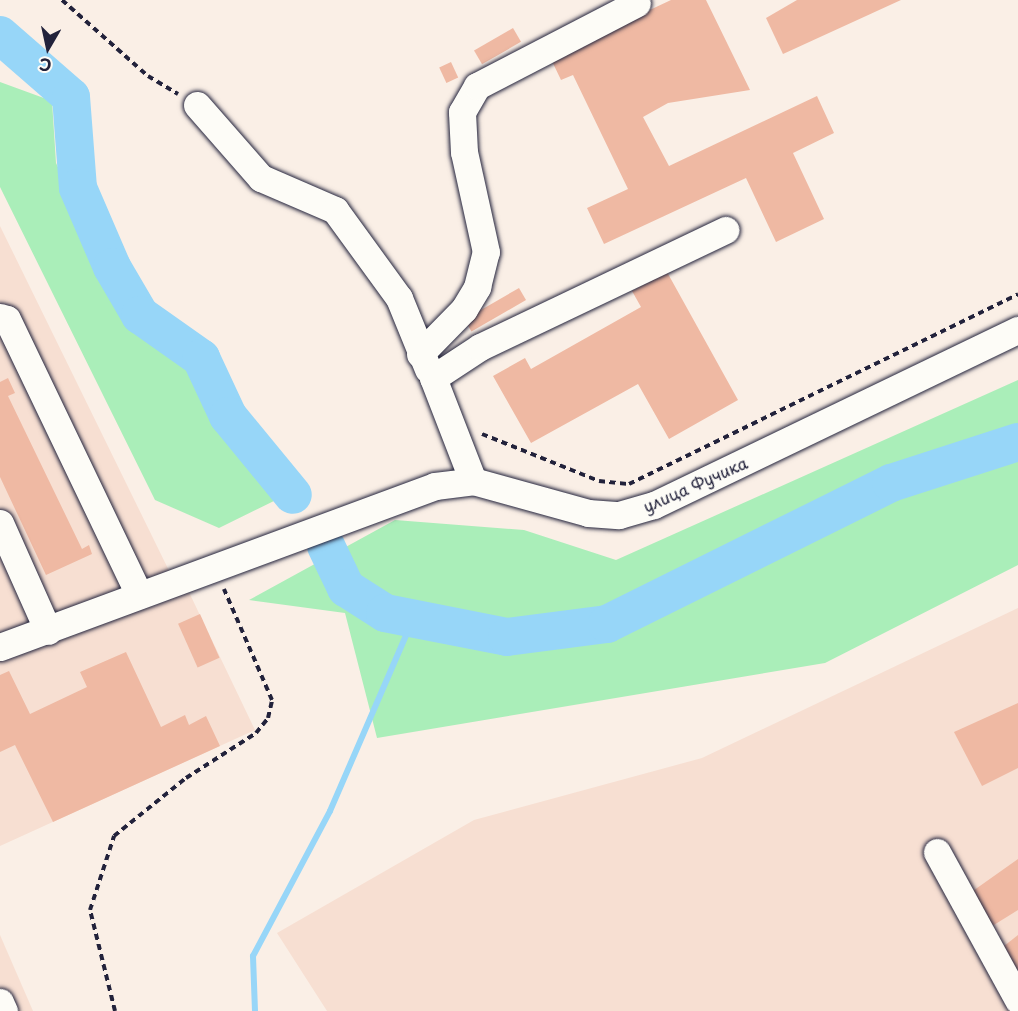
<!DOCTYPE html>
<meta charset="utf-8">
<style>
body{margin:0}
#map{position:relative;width:1018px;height:1011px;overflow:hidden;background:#faefe6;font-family:"Playpen Sans",sans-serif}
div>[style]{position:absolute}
.built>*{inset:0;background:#f7dfd2}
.green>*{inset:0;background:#aaeeb9}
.stream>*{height:6px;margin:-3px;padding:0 3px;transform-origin:3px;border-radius:3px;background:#97d6f8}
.river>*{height:38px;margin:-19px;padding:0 19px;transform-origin:19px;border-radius:19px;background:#97d6f8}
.building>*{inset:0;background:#efb9a3;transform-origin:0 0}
.path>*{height:4px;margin-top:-2px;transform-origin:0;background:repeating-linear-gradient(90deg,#22223b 0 6px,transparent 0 10.5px)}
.roads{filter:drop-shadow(0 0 2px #22223b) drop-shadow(0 0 2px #22223b)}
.minor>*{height:27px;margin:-13.5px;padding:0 13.5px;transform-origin:13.5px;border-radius:13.5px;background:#fdfcf7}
span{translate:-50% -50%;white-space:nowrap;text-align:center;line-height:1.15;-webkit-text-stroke:4.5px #fdfcf7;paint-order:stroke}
.street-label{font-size:16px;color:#22223b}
.north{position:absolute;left:18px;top:18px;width:60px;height:60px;-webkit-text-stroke:4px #fdfcf7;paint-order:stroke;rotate:189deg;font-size:16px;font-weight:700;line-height:24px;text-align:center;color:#22223b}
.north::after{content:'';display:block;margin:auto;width:21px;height:27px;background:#22223b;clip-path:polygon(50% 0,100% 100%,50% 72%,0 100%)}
</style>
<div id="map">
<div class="built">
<i style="clip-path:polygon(0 226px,178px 589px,186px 586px,255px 730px,0 846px)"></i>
<i style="clip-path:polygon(1018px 608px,1018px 1011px,327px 1011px,277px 933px,474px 820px,702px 758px)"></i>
<i style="clip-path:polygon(0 935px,33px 1011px,0 1011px)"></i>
</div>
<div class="green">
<i style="clip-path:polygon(0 82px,52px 101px,56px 163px,137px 331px,188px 370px,280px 498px,219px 528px,155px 500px,0 187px)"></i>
<i style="clip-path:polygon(1018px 380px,1018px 565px,825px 663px,377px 738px,345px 613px,249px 600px,395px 520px,524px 530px,616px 560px)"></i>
</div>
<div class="stream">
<i style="left:255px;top:1011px;width:55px;rotate:-92.1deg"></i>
<i style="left:253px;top:956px;width:164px;rotate:-62deg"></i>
<i style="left:330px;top:811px;width:209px;rotate:-66.6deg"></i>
</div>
<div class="river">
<i style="left:0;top:35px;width:94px;rotate:41.1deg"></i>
<i style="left:71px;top:97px;width:91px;rotate:85.6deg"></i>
<i style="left:78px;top:188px;width:86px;rotate:66.7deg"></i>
<i style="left:112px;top:267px;width:56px;rotate:59.7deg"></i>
<i style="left:140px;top:315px;width:75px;rotate:35.2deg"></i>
<i style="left:201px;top:358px;width:64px;rotate:65deg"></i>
<i style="left:228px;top:416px;width:102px;rotate:50.6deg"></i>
<i style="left:326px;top:546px;width:47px;rotate:64.5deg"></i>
<i style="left:346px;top:588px;width:46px;rotate:32.7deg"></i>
<i style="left:385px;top:613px;width:124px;rotate:11.1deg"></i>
<i style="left:507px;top:637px;width:101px;rotate:-7.4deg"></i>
<i style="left:607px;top:624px;width:317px;rotate:-26.4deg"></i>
<i style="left:891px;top:483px;width:133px;rotate:-17.9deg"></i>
</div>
<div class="building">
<i style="clip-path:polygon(671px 0,706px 0,750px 90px,668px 103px,643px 117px,669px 166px,817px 96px,834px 133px,793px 153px,824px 219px,776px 242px,746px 178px,604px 244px,587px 208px,628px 189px,573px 75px,561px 80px,550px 57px)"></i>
<i style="clip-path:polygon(797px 0,901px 0,783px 54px,766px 18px)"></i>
<i style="left:513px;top:28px;width:16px;height:45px;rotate:60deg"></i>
<i style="left:451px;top:62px;width:17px;height:13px;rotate:65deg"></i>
<i style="clip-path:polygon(667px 272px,738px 400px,669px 439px,638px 384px,531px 443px,493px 376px,525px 358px,531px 369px,641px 307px,632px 291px)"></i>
<i style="left:519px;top:288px;width:14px;height:63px;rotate:60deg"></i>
<i style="clip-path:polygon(8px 378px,15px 393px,8px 396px,82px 549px,89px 545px,92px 554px,46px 575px,0 477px,0 382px)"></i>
<i style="left:200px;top:614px;width:48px;height:24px;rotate:66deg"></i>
<i style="clip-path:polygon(126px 652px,161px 727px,185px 715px,189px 725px,206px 716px,220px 746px,53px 822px,15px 745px,0 752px,0 675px,9px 671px,30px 714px,87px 687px,80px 672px)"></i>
<i style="clip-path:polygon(1018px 703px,1018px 768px,982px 786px,954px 732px)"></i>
<i style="clip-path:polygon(1018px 859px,1018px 910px,989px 928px,970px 893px)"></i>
<i style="clip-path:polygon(1018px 935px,1018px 977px,999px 950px)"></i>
</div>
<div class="path">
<i style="left:62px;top:0;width:115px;rotate:41.5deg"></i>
<i style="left:148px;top:76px;width:35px;rotate:31deg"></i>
<i style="left:482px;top:434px;width:126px;rotate:21.9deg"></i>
<i style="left:599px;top:481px;width:30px;rotate:6deg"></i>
<i style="left:629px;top:484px;width:433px;rotate:-26deg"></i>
<i style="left:115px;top:1011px;width:104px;rotate:-103.9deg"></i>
<i style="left:90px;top:910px;width:78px;rotate:-72deg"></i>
<i style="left:114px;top:836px;width:92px;rotate:-38.9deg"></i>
<i style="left:186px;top:778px;width:83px;rotate:-32.7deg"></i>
<i style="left:256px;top:733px;width:19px;rotate:-51deg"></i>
<i style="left:268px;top:718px;width:18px;rotate:-77deg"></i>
<i style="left:272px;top:700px;width:121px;rotate:-113.4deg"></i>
</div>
<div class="roads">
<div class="minor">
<i style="left:197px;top:105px;width:97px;rotate:48.8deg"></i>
<i style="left:261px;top:178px;width:81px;rotate:23.4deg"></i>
<i style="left:335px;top:210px;width:109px;rotate:54deg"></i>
<i style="left:399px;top:298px;width:77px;rotate:67.8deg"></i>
<i style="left:0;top:317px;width:7px;rotate:16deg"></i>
<i style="left:7px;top:319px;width:306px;rotate:64.4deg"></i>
<i style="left:420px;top:354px;width:63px;rotate:-45.6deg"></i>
<i style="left:464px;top:309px;width:26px;rotate:-59deg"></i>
<i style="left:477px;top:287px;width:36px;rotate:-76deg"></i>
<i style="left:486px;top:252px;width:102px;rotate:-102.4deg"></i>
<i style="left:464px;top:152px;width:40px;rotate:-92.9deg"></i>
<i style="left:462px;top:112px;width:30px;rotate:-60deg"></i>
<i style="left:477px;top:86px;width:180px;rotate:-27.4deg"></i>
<i style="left:473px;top:481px;width:110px;rotate:-111.2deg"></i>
<i style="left:433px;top:378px;width:56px;rotate:-33.4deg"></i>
<i style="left:480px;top:347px;width:272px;rotate:-25.5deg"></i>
<i style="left:0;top:523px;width:118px;rotate:66deg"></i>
<i style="left:0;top:647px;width:464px;rotate:-20.3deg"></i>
<i style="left:435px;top:486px;width:38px;rotate:-7deg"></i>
<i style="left:473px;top:481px;width:119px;rotate:15.5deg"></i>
<i style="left:588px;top:513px;width:31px;rotate:4deg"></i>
<i style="left:619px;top:515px;width:36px;rotate:-16deg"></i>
<i style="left:654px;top:505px;width:404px;rotate:-25.7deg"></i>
<i style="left:937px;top:852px;width:169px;rotate:61.3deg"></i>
<i style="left:0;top:1002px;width:10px;rotate:66deg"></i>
</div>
</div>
<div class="street-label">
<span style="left:695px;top:484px;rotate:-24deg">улица Фучика</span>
</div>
<div class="north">С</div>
</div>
